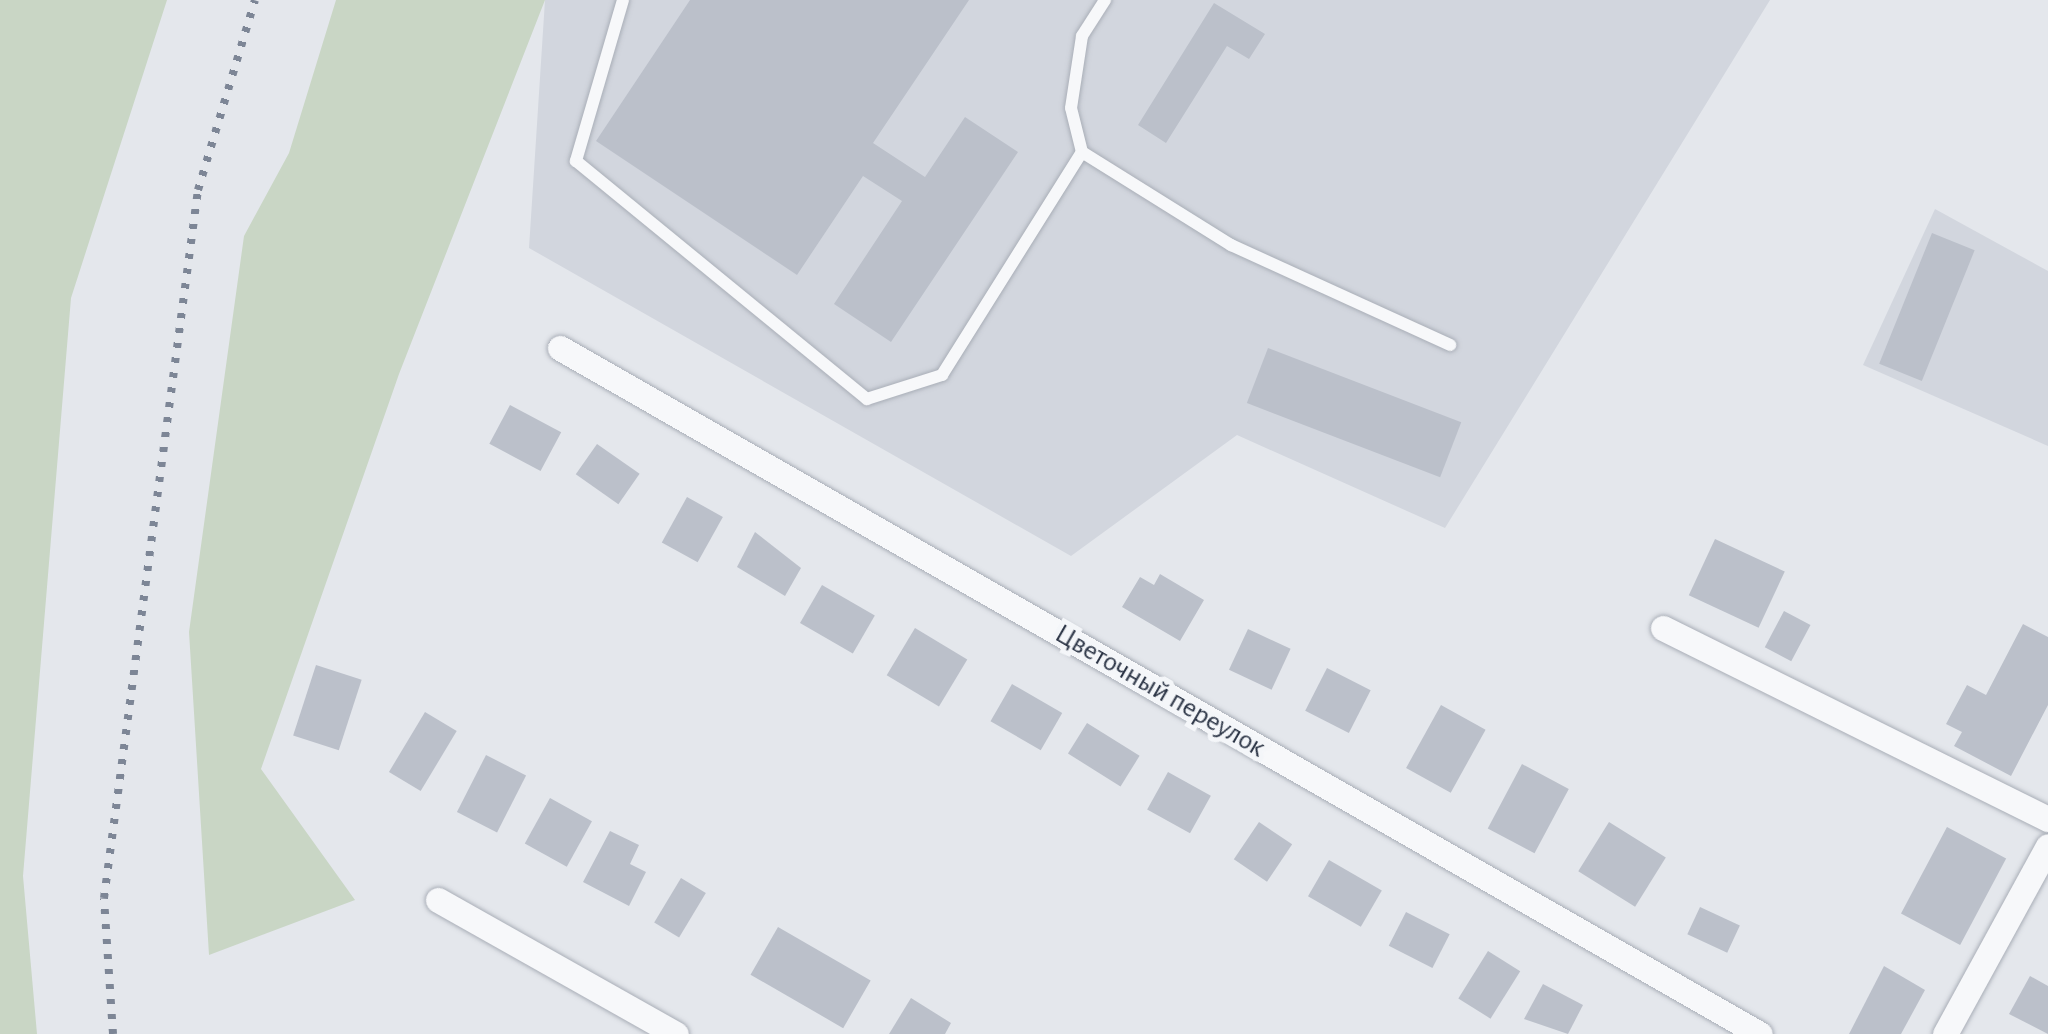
<!DOCTYPE html>
<meta charset="utf-8">
<style>
body{margin:0}
#map{position:relative;width:2048px;height:1034px;overflow:hidden;background:#e4e7ec;font-family:"Alegreya Sans",sans-serif}
div>[style]{position:absolute}
.built>*{inset:0;background:#d2d6de}
.green>*{inset:0;background:#c9d6c5}
.building>*{inset:0;background:#bbc0ca;transform-origin:0 0}
.roads{filter:drop-shadow(0 0 2px #a9aeb7) drop-shadow(0 0 2px #a9aeb7)}
.lane>*{height:12px;margin:-6px;padding:0 6px;transform-origin:6px;border-radius:6px;background:#f7f8fa}
.street>*{height:25px;margin:-12.5px;padding:0 12.5px;transform-origin:12.5px;border-radius:12.5px;background:#f7f8fa}
.rail>*{height:8px;margin-top:-4px;transform-origin:0;background:repeating-linear-gradient(90deg,#7d8696 0 5px,transparent 0 15px)}
span{translate:-50% -50%;white-space:nowrap;text-align:center;line-height:1.15;-webkit-text-stroke:10px #f4f6f9;paint-order:stroke}
.street-label{font-size:28px;color:#2b3445}
</style>
<div id="map">
<div class="built">
<i style="clip-path:polygon(545px 0,1770px 0,1445px 528px,1237px 435px,1071px 556px,529px 248px)"></i>
<i style="clip-path:polygon(1935px 209px,2048px 271px,2048px 446px,1863px 365px)"></i>
</div>
<div class="green">
<i style="clip-path:polygon(0 0,167px 0,71px 298px,23px 876px,37px 1034px,0 1034px)"></i>
<i style="clip-path:polygon(336px 0,545px 0,399px 374px,261px 769px,355px 900px,209px 955px,189px 632px,244px 236px,289px 153px)"></i>
</div>
<div class="building">
<i style="clip-path:polygon(690px 0,969px 0,873px 143px,925px 177px,965px 117px,1018px 152px,891px 342px,834px 304px,902px 201px,863px 176px,797px 275px,596px 141px)"></i>
<i style="clip-path:polygon(1214px 3px,1265px 34px,1249px 59px,1227px 46px,1166px 143px,1138px 125px)"></i>
<i style="left:1932px;top:233px;width:46px;height:141px;rotate:22deg"></i>
<i style="left:1268px;top:348px;width:207px;height:59px;rotate:21deg"></i>
<i style="left:510px;top:405px;width:58px;height:44px;rotate:28deg"></i>
<i style="left:597px;top:444px;width:52px;height:37px;rotate:35deg"></i>
<i style="left:687px;top:497px;width:41px;height:52px;rotate:29deg"></i>
<i style="clip-path:polygon(755px 532px,801px 568px,785px 596px,737px 567px)"></i>
<i style="left:1715px;top:539px;width:77px;height:62px;rotate:25deg"></i>
<i style="clip-path:polygon(1160px 574px,1204px 600px,1180px 641px,1122px 607px,1140px 577px,1154px 585px)"></i>
<i style="left:822px;top:585px;width:61px;height:44px;rotate:30deg"></i>
<i style="left:1784px;top:611px;width:30px;height:41px;rotate:28deg"></i>
<i style="clip-path:polygon(2023px 624px,2048px 637px,2048px 705px,2011px 776px,1954px 746px,1962px 732px,1946px 724px,1967px 685px,1986px 695px)"></i>
<i style="left:915px;top:628px;width:61px;height:55px;rotate:31deg"></i>
<i style="left:1248px;top:629px;width:47px;height:45px;rotate:25deg"></i>
<i style="left:316px;top:665px;width:48px;height:74px;rotate:18deg"></i>
<i style="left:1327px;top:668px;width:49px;height:48px;rotate:27deg"></i>
<i style="left:1012px;top:684px;width:58px;height:43px;rotate:30deg"></i>
<i style="left:1441px;top:705px;width:51px;height:72px;rotate:29deg"></i>
<i style="left:425px;top:712px;width:37px;height:70px;rotate:31deg"></i>
<i style="left:1087px;top:723px;width:62px;height:36px;rotate:32deg"></i>
<i style="left:486px;top:755px;width:45px;height:64px;rotate:27deg"></i>
<i style="left:1522px;top:764px;width:53px;height:73px;rotate:28deg"></i>
<i style="left:1168px;top:772px;width:49px;height:43px;rotate:29deg"></i>
<i style="left:550px;top:798px;width:48px;height:52px;rotate:29deg"></i>
<i style="left:1259px;top:822px;width:40px;height:45px;rotate:34deg"></i>
<i style="left:1609px;top:822px;width:67px;height:58px;rotate:32deg"></i>
<i style="left:1947px;top:827px;width:67px;height:98px;rotate:28deg"></i>
<i style="clip-path:polygon(610px 831px,639px 845px,630px 864px,646px 872px,629px 906px,583px 882px)"></i>
<i style="left:1329px;top:860px;width:61px;height:42px;rotate:30deg"></i>
<i style="left:681px;top:878px;width:29px;height:52px;rotate:31deg"></i>
<i style="left:1700px;top:907px;width:44px;height:30px;rotate:25deg"></i>
<i style="left:1406px;top:912px;width:49px;height:38px;rotate:27deg"></i>
<i style="left:778px;top:927px;width:107px;height:55px;rotate:30deg"></i>
<i style="left:1488px;top:951px;width:38px;height:56px;rotate:32deg"></i>
<i style="clip-path:polygon(1884px 966px,1925px 990px,1901px 1034px,1849px 1034px)"></i>
<i style="clip-path:polygon(2030px 976px,2048px 986px,2048px 1034px,2009px 1014px)"></i>
<i style="clip-path:polygon(1543px 984px,1583px 1005px,1568px 1034px,1524px 1019px)"></i>
<i style="clip-path:polygon(911px 998px,951px 1023px,945px 1034px,889px 1034px)"></i>
</div>
<div class="roads">
<div class="lane">
<i style="left:623px;top:0;width:168px;rotate:106.3deg"></i>
<i style="left:576px;top:161px;width:376px;rotate:39.3deg"></i>
<i style="left:867px;top:399px;width:79px;rotate:-17.7deg"></i>
<i style="left:942px;top:375px;width:263px;rotate:-57.9deg"></i>
<i style="left:1082px;top:152px;width:45px;rotate:-104deg"></i>
<i style="left:1071px;top:108px;width:73px;rotate:-81.3deg"></i>
<i style="left:1082px;top:36px;width:43px;rotate:-57.4deg"></i>
<i style="left:1082px;top:152px;width:176px;rotate:32deg"></i>
<i style="left:1231px;top:245px;width:241px;rotate:24.5deg"></i>
</div>
<div class="street">
<i style="left:560px;top:348px;width:1382px;rotate:29.76deg"></i>
<i style="left:1663px;top:628px;width:430px;rotate:26.4deg"></i>
<i style="left:438px;top:900px;width:273px;rotate:29.4deg"></i>
<i style="left:1945px;top:1034px;width:214px;rotate:-61.3deg"></i>
</div>
</div>
<div class="rail">
<i style="left:113px;top:1034px;width:136px;rotate:-93.8deg"></i>
<i style="left:104px;top:898px;width:714px;rotate:-82.44deg"></i>
<i style="left:198px;top:190px;width:198px;rotate:-73.3deg"></i>
</div>
<div class="street-label">
<span style="left:1160px;top:691px;rotate:30deg">Цветочный переулок</span>
</div>
</div>
